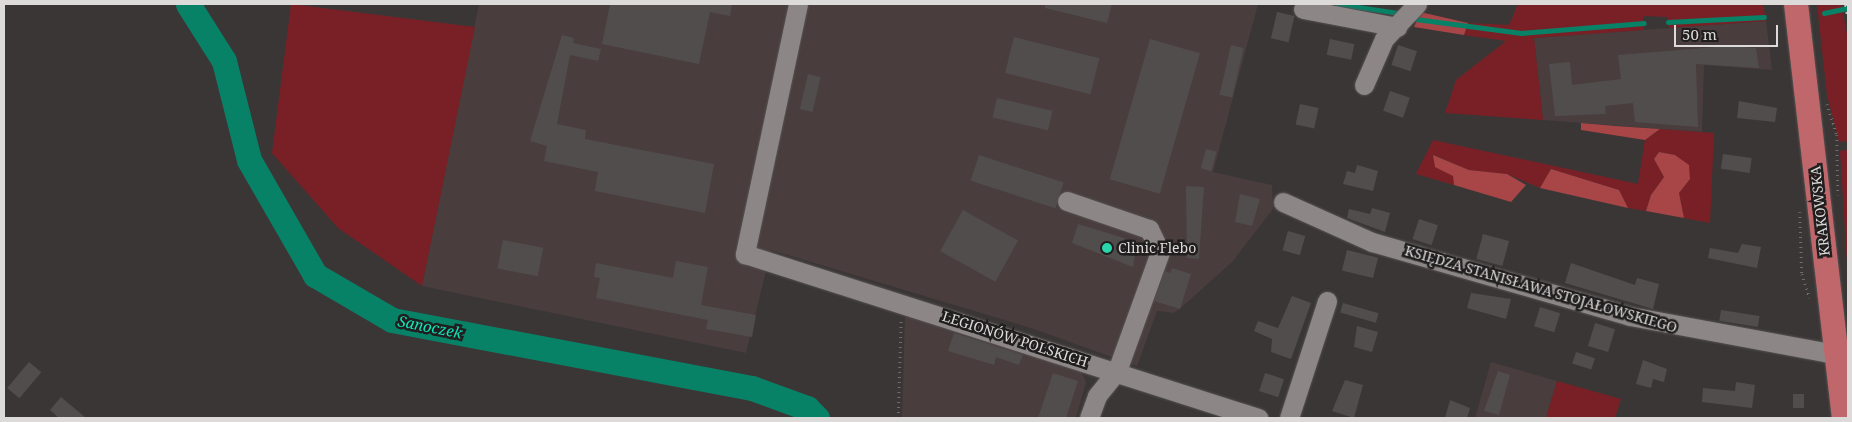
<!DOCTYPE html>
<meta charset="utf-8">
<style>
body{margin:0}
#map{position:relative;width:1852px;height:422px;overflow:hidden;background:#3b3636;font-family:"Noto Serif",serif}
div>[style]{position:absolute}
.built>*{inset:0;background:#493d3d}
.green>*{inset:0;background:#792026}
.forest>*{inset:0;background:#a74547}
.stream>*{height:4.5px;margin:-2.25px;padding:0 2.25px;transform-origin:2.25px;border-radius:2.25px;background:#088267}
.river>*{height:25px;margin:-12.5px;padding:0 12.5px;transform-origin:12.5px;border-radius:12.5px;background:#088267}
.building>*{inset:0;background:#524d4d;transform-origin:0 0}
.path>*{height:2.5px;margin-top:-1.25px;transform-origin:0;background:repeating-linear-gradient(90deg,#716d6d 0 1px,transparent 0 5px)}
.roads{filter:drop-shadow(0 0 1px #565252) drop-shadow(0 0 1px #565252)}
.minor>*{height:19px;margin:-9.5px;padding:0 9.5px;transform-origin:9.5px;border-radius:9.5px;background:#8c8786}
.major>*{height:24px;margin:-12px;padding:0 12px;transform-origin:12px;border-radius:12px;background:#bf676a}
.rail>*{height:4px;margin-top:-2px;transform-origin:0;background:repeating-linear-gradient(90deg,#c2bfbf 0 2.5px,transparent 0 7.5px)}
.dots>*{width:14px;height:14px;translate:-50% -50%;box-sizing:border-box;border:2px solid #201e1e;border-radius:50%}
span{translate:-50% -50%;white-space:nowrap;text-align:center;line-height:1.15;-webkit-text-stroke:5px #201e1e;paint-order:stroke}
.street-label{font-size:14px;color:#dddada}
.poi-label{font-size:14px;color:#dddada}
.left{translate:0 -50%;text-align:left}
.water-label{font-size:15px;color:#0ee6b9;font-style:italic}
.frame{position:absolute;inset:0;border:5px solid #dddada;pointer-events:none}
.scale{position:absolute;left:1674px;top:25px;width:104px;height:22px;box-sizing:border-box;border:2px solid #dddada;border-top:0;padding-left:6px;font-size:15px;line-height:18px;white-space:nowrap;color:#dddada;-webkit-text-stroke:4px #201e1e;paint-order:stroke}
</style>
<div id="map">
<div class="built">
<i style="clip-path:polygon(479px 4px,1258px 4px,1213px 172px,1272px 185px,1273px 209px,1232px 262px,1183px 306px,1174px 313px,1157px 311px,1137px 366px,1031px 328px,771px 250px,746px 353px,422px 286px)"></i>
<i style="clip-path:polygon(1766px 21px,1772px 70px,1704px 65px,1702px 132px,1543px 120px,1534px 38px)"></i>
<i style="clip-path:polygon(905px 316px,1081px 371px,1086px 382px,1076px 418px,902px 418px)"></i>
<i style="clip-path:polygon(1491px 362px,1557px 381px,1546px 418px,1475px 418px)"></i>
</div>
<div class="green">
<i style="clip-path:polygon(291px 4px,475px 27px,422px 286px,338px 228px,272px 153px)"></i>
<i style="clip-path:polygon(1518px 4px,1763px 4px,1766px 21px,1669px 28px,1668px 17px,1643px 16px,1644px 30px,1534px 38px,1543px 120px,1445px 113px,1456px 80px,1506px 41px,1464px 35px,1468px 23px,1509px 25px)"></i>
<i style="clip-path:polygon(1817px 4px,1841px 4px,1848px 38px,1848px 141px,1839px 142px,1827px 95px)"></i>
<i style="clip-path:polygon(1660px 129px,1714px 133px,1710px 223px,1684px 218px,1679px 193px,1690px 179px,1675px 155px,1659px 152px,1654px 159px,1664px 177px,1651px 195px,1646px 211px,1628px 208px,1619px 190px,1551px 169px,1540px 188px,1507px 174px,1469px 170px,1434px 155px,1453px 176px,1454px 185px,1416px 174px,1433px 140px,1638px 184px,1645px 140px)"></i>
<i style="clip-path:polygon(1848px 150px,1848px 279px,1840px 151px)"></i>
<i style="clip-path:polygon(1557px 381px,1621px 399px,1615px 418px,1546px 418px)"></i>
</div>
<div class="forest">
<i style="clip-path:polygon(1420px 12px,1468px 23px,1464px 35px,1414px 27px)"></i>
<i style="clip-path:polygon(1581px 123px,1616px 126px,1660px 129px,1645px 140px,1581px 130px)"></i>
<i style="clip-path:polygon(1659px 152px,1675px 155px,1689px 165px,1690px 179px,1679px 193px,1684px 218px,1646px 211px,1651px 195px,1664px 177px,1654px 159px)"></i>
<i style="clip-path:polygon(1433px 155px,1469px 170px,1507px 174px,1526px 185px,1511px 202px,1454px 185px,1453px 176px,1435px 167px)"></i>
<i style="clip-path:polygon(1551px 169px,1619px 190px,1628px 208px,1540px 188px)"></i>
</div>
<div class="stream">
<i style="left:1338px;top:4px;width:62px;rotate:8.4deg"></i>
<i style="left:1824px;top:13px;width:25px;rotate:-12deg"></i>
<i style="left:1416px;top:19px;width:106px;rotate:7.6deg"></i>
<i style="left:1521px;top:33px;width:123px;rotate:-4.6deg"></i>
<i style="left:1668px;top:22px;width:96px;rotate:-3deg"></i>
</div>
<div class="river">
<i style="left:188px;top:4px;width:67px;rotate:57.7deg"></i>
<i style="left:224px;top:61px;width:102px;rotate:75.8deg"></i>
<i style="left:249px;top:160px;width:133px;rotate:60.1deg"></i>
<i style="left:315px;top:275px;width:89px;rotate:30.3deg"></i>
<i style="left:392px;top:320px;width:366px;rotate:10.7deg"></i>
<i style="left:752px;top:388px;width:59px;rotate:20deg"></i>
<i style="left:807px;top:408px;width:14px;rotate:45deg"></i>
</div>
<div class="building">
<i style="clip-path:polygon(610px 4px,732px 4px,730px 16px,710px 12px,699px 64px,602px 44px)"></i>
<i style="clip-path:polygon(1045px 4px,1112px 4px,1107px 23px,1045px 8px)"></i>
<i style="left:1277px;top:12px;width:18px;height:27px;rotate:13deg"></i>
<i style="clip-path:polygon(562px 35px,574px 38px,573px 43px,601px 49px,598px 61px,570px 55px,557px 124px,586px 130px,585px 139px,714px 164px,705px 213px,595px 191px,598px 172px,544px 161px,547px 146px,530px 141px)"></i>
<i style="left:1014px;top:37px;width:88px;height:37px;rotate:14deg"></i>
<i style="left:1150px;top:39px;width:52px;height:146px;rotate:16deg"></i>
<i style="left:1330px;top:39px;width:25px;height:16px;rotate:12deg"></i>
<i style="left:1231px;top:45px;width:13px;height:51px;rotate:13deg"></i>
<i style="left:1398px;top:45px;width:20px;height:21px;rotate:18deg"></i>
<i style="clip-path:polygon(1729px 46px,1756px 48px,1759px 68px,1696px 64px,1698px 127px,1635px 122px,1633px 103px,1605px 106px,1606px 114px,1555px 116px,1549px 64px,1570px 62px,1572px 85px,1621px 79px,1618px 55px)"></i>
<i style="left:808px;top:74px;width:13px;height:36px;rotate:13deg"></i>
<i style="left:1390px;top:91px;width:21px;height:21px;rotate:19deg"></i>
<i style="left:997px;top:98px;width:57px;height:20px;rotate:13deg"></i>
<i style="clip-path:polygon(1739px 101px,1777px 108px,1775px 122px,1737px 118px)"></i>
<i style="left:1300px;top:104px;width:19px;height:21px;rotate:12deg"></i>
<i style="left:1206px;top:149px;width:11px;height:20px;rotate:15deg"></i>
<i style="left:1723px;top:154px;width:29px;height:15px;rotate:8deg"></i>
<i style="left:979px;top:155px;width:89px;height:27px;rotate:18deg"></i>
<i style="clip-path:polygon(1357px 165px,1378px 171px,1373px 191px,1343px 184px,1347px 171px,1355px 173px)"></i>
<i style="clip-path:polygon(1186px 186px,1204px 187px,1199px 259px,1187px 258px)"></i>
<i style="clip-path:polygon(1240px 194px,1260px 199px,1252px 226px,1235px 222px)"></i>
<i style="clip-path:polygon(1372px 208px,1390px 213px,1385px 232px,1347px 218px,1349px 209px,1370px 214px)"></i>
<i style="left:963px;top:210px;width:63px;height:47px;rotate:29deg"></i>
<i style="left:1419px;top:219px;width:20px;height:21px;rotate:18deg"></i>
<i style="clip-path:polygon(1078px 224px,1137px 242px,1133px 267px,1072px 243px)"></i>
<i style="left:1288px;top:231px;width:18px;height:20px;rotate:16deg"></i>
<i style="left:1483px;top:234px;width:27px;height:26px;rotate:15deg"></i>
<i style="left:503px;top:240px;width:41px;height:29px;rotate:11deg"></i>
<i style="clip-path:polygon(1742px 244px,1761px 247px,1757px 268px,1708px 258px,1710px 248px,1738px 253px)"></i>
<i style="left:1347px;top:250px;width:32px;height:21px;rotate:14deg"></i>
<i style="clip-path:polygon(676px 261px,708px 267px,701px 305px,756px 315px,752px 337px,706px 329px,708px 320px,596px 298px,600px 278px,594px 277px,596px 263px,673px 278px)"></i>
<i style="clip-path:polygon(1571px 263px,1635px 285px,1637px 278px,1659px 284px,1653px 309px,1565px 283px)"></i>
<i style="clip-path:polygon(1172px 268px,1191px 274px,1180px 309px,1154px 301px,1165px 271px,1170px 273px)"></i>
<i style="clip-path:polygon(1471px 293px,1511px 299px,1506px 319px,1467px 308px)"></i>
<i style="clip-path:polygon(1292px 296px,1311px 303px,1291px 359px,1271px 352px,1272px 339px,1254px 331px,1258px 321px,1278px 328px)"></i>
<i style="left:1343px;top:303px;width:37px;height:10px;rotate:16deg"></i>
<i style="left:1540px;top:307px;width:21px;height:20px;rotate:17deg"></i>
<i style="left:1721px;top:310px;width:39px;height:11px;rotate:9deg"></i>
<i style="left:1595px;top:323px;width:21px;height:24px;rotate:17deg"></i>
<i style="clip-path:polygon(1357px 326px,1378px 332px,1372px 352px,1354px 347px)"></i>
<i style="clip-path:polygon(954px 333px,1023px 355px,1019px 365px,996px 357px,994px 365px,948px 351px)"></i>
<i style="left:1576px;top:352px;width:20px;height:12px;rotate:18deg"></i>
<i style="clip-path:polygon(1643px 360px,1667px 369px,1664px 382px,1653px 379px,1651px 388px,1636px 384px)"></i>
<i style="left:29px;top:362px;width:16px;height:34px;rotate:40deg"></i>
<i style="clip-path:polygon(1498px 371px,1510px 375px,1499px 415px,1484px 411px)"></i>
<i style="clip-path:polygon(1053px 373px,1078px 381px,1066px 418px,1038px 418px)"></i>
<i style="left:1265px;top:373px;width:20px;height:19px;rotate:18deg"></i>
<i style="clip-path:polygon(1345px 380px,1363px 385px,1354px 418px,1332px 411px)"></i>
<i style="clip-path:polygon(1736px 382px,1755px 385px,1752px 408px,1702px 402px,1703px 388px,1735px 391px)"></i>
<i style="left:1793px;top:394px;width:11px;height:14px"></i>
<i style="clip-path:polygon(61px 397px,86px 418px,59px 418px,50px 410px)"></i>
<i style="clip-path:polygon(1450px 400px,1470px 408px,1467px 418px,1445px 418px)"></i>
</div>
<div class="path">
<i style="left:1827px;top:104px;width:33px;rotate:72deg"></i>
<i style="left:1837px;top:135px;width:60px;rotate:89deg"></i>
<i style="left:1800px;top:212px;width:62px;rotate:88.2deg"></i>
<i style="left:1802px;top:274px;width:25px;rotate:72deg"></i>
<i style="left:898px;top:418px;width:99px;rotate:-88.3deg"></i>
</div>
<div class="roads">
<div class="minor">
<i style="left:798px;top:4px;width:256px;rotate:102deg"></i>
<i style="left:745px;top:254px;width:539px;rotate:17.73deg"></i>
<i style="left:1303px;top:9px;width:96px;rotate:10.8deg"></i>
<i style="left:1364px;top:85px;width:50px;rotate:-66.5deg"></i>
<i style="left:1384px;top:39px;width:48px;rotate:-46.7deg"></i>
<i style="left:1067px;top:201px;width:87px;rotate:18.9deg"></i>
<i style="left:1149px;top:229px;width:25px;rotate:64deg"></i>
<i style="left:1160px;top:252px;width:127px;rotate:109.9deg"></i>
<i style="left:1117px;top:371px;width:32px;rotate:129deg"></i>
<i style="left:1097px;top:396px;width:23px;rotate:110deg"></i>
<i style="left:1283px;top:202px;width:98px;rotate:24.2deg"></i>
<i style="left:1372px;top:242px;width:268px;rotate:16deg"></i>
<i style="left:1630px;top:316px;width:208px;rotate:10.5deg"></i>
<i style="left:1289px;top:418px;width:123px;rotate:-72deg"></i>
</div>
<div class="major">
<i style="left:1796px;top:4px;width:417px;rotate:83.4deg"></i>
</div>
</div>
<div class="rail">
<i style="left:1846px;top:4px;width:11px;rotate:80deg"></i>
</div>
<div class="dots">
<i style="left:1107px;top:248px;background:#2ad5ac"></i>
</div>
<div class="street-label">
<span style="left:1820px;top:211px;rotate:-96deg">KRAKOWSKA</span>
<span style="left:1541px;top:289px;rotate:16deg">KSIĘDZA STANISŁAWA STOJAŁOWSKIEGO</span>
<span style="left:1015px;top:339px;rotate:18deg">LEGIONÓW POLSKICH</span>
</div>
<div class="poi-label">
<span class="left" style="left:1118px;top:248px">Clinic Flebo</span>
</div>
<div class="water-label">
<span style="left:430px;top:327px;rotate:11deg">Sanoczek</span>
</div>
<div class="frame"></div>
<div class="scale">50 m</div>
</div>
